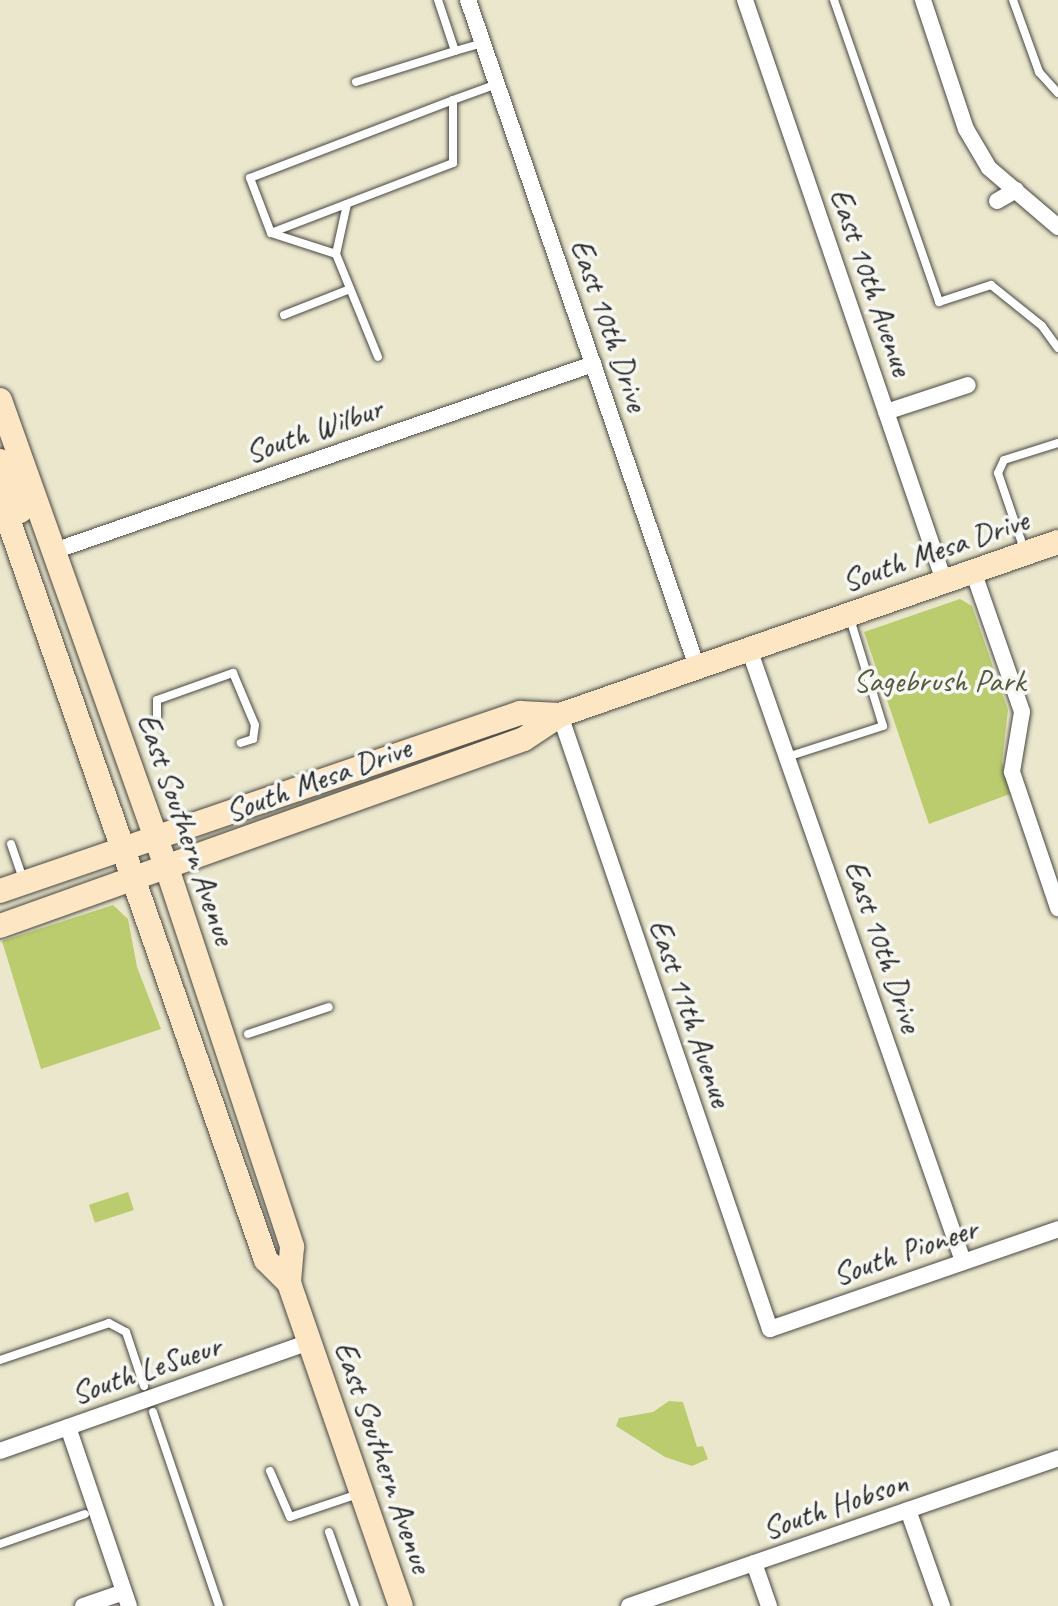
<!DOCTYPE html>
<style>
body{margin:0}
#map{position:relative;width:1058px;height:1606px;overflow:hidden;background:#ebe7cd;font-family:Caveat,sans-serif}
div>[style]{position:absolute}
.green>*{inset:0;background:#bbcc6f;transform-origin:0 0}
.roads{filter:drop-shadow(0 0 2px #484743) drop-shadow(0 0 2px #484743)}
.lane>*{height:8px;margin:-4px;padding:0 4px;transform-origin:4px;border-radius:4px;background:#fff}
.street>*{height:16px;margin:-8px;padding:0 8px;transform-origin:8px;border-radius:8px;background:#fff}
.secondary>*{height:24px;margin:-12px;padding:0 12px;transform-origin:12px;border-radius:12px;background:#fce6c4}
span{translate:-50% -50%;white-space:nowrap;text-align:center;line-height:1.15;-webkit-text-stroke:7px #f6f6f2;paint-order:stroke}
.street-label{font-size:32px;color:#2b2b2b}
.park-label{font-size:32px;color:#565b3f}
</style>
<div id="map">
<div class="green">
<i style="clip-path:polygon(960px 599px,972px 606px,1008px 710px,1002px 762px,1010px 794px,929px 824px,864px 632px)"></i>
<i style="clip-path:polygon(113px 905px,128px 919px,137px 967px,161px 1029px,41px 1069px,2px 941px)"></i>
<i style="left:128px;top:1192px;width:19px;height:41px;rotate:72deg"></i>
<i style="clip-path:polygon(669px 1401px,683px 1402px,697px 1447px,703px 1446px,708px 1459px,692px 1466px,665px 1457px,616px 1426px,619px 1418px,653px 1412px)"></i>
</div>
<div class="roads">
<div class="lane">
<i style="left:834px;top:0;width:320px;rotate:70.8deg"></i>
<i style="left:939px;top:302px;width:55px;rotate:-18.1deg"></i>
<i style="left:991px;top:285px;width:65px;rotate:38.8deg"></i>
<i style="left:1042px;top:326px;width:27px;rotate:54deg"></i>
<i style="left:1013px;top:0;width:77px;rotate:70.1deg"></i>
<i style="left:1039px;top:72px;width:28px;rotate:48deg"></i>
<i style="left:455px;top:51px;width:29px;rotate:-16deg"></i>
<i style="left:356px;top:82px;width:104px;rotate:-17.4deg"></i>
<i style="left:455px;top:51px;width:54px;rotate:-108.4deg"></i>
<i style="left:453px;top:100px;width:63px;rotate:90deg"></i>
<i style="left:453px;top:163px;width:195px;rotate:159deg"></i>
<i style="left:271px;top:233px;width:59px;rotate:-110.9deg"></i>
<i style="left:250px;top:178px;width:217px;rotate:-21deg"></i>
<i style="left:453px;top:100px;width:47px;rotate:-20deg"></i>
<i style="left:347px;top:204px;width:51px;rotate:102.4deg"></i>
<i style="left:336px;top:254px;width:111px;rotate:67.8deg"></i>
<i style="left:271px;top:233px;width:68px;rotate:17.9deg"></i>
<i style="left:284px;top:315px;width:71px;rotate:-21.5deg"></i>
<i style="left:1024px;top:549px;width:80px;rotate:-108.9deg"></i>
<i style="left:998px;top:473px;width:14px;rotate:-65deg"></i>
<i style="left:1004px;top:460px;width:57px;rotate:-17.5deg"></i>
<i style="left:157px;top:717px;width:17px;rotate:-90deg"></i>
<i style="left:157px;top:700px;width:81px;rotate:-19.6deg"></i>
<i style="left:233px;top:673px;width:56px;rotate:67.1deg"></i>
<i style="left:255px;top:725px;width:14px;rotate:98deg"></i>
<i style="left:253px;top:739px;width:13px;rotate:162deg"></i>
<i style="left:787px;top:757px;width:101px;rotate:-17.9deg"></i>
<i style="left:883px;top:726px;width:112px;rotate:-107.1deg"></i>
<i style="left:11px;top:844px;width:39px;rotate:71deg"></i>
<i style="left:248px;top:1034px;width:85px;rotate:-18.4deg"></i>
<i style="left:0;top:1360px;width:115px;rotate:-18.7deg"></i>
<i style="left:109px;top:1323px;width:19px;rotate:28deg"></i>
<i style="left:126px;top:1332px;width:57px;rotate:71.6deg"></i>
<i style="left:153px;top:1412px;width:205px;rotate:71.2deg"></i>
<i style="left:270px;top:1471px;width:50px;rotate:66.5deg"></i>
<i style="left:290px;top:1517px;width:72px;rotate:-18.7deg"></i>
<i style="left:329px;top:1532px;width:78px;rotate:70.6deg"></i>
<i style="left:0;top:1544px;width:90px;rotate:-19.4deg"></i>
</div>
<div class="street">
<i style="left:468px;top:0;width:705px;rotate:71.05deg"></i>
<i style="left:745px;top:0;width:614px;rotate:71.09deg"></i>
<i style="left:923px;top:0;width:136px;rotate:71.6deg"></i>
<i style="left:966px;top:129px;width:45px;rotate:59.5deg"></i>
<i style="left:989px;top:168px;width:91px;rotate:40.5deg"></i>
<i style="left:997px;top:201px;width:22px;rotate:-30deg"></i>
<i style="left:886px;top:412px;width:86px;rotate:-18.2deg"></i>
<i style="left:54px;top:551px;width:571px;rotate:-19.13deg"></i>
<i style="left:973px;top:571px;width:149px;rotate:70.8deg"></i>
<i style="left:1022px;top:712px;width:61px;rotate:99.5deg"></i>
<i style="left:1012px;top:772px;width:144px;rotate:71.3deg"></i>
<i style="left:749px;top:649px;width:648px;rotate:70.73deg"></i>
<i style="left:560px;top:715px;width:649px;rotate:71.12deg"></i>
<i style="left:770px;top:1329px;width:305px;rotate:-19.1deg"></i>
<i style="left:68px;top:1427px;width:189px;rotate:71.2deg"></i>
<i style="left:0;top:1451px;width:329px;rotate:-19.4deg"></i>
<i style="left:908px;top:1510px;width:102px;rotate:70.5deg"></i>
<i style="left:754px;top:1563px;width:46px;rotate:70.8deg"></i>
<i style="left:83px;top:1606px;width:43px;rotate:-18.9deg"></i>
<i style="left:629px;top:1606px;width:454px;rotate:-19deg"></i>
</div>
<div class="secondary">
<i style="left:0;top:400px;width:497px;rotate:70.4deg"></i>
<i style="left:167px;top:868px;width:399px;rotate:71.7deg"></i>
<i style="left:292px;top:1247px;width:36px;rotate:95deg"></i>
<i style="left:289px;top:1283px;width:342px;rotate:70.9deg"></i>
<i style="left:0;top:461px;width:54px;rotate:68.2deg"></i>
<i style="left:0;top:496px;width:809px;rotate:70.8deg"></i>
<i style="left:266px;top:1260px;width:33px;rotate:45deg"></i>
<i style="left:0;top:891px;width:550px;rotate:-18.9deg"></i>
<i style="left:520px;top:713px;width:40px;rotate:2.9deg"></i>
<i style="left:0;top:926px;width:556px;rotate:-19.64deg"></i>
<i style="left:524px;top:739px;width:43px;rotate:-33.7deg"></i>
<i style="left:560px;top:715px;width:527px;rotate:-19.16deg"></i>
</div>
</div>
<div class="street-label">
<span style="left:871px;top:282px;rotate:71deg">East 10th Avenue</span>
<span style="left:609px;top:325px;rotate:71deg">East 10th Drive</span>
<span style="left:314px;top:431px;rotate:-19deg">South Wilbur</span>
<span style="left:935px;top:551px;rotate:-19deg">South Mesa Drive</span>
<span style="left:318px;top:780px;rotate:-20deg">South Mesa Drive</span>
<span style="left:186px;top:829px;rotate:71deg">East Southern Avenue</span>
<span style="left:883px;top:946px;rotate:71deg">East 10th Drive</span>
<span style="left:690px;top:1013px;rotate:71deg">East 11th Avenue</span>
<span style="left:905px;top:1252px;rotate:-19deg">South Pioneer</span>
<span style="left:146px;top:1370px;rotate:-19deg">South LeSueur</span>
<span style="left:383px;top:1457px;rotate:71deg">East Southern Avenue</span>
<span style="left:835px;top:1506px;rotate:-19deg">South Hobson</span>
</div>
<div class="park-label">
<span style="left:939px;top:681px">Sagebrush Park</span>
</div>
</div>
